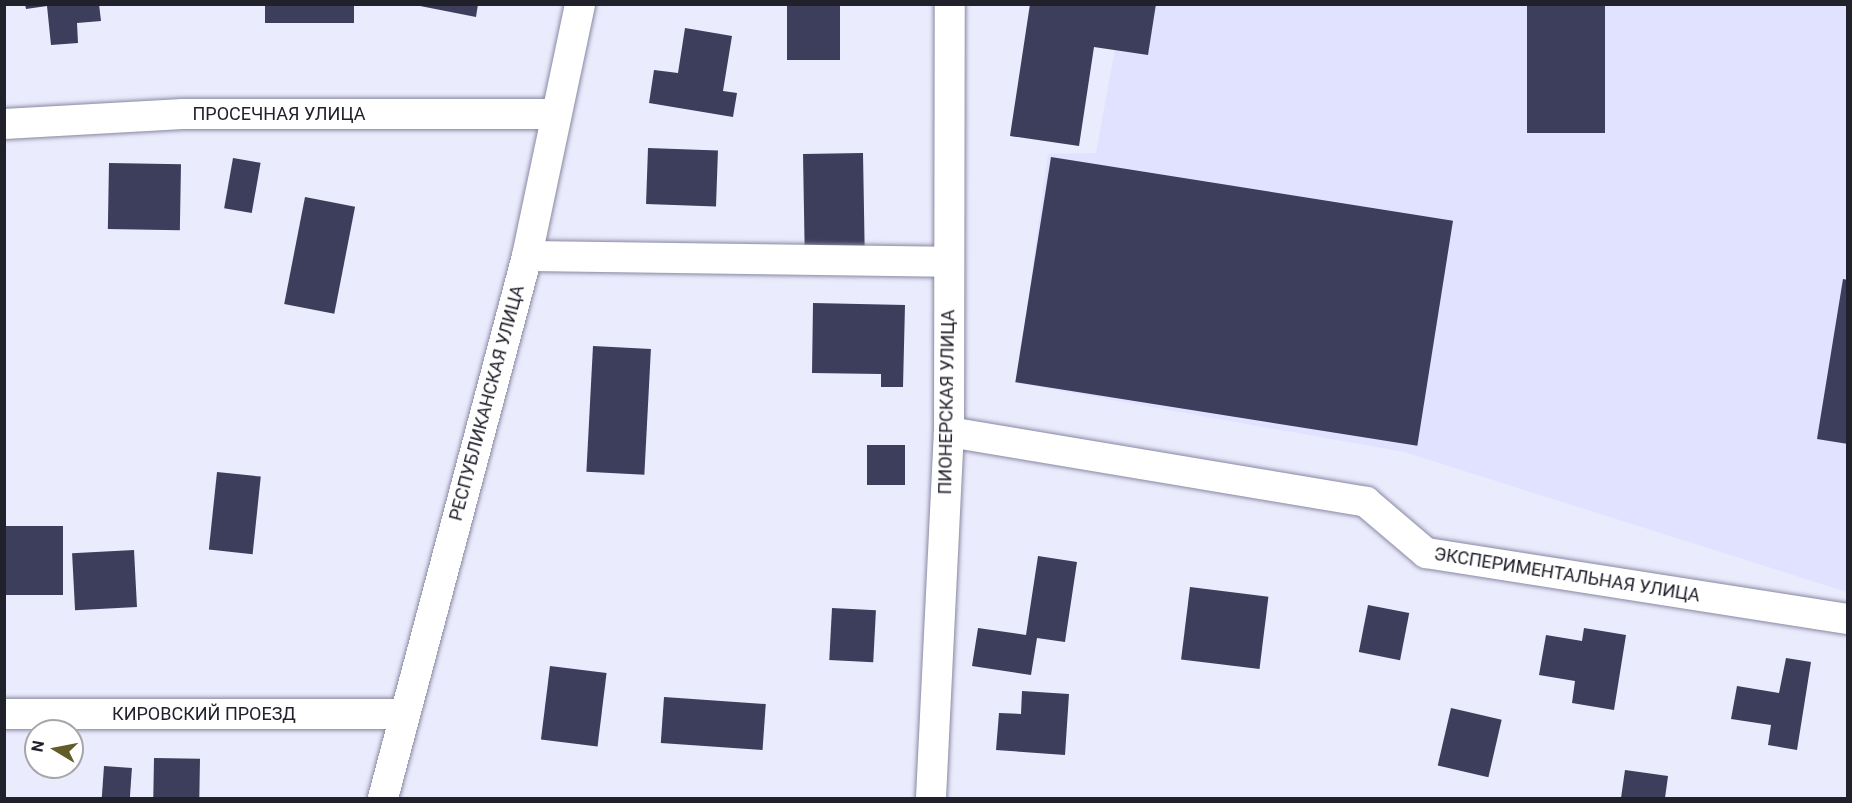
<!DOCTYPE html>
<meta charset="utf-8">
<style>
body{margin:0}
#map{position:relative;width:1852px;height:803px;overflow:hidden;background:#eaebfc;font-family:Roboto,sans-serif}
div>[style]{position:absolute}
.built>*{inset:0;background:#e1e2ff}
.building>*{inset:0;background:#3d3d5c;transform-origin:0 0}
.roads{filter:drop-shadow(0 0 2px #8888a2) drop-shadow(0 0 2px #8888a2)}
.minor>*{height:30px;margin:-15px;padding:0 15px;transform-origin:15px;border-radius:15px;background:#fff}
span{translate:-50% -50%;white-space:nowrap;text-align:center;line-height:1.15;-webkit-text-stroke:6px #fff;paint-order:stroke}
.street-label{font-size:18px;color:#21212c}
.frame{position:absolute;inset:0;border:6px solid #21212c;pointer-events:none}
.north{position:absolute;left:24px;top:719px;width:60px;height:60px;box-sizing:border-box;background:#fff;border:2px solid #a6a6ab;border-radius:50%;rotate:280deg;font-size:16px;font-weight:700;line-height:24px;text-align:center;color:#21212c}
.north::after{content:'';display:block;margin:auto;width:21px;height:27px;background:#615c28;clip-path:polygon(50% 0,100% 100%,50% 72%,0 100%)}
</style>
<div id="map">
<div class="built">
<i style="clip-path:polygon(1123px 5px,1847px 5px,1847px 592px,1404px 452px,1017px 383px,1048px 154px,1096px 153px)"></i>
</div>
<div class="building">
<i style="clip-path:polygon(25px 4px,99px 4px,101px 21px,77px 23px,78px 43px,51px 45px,47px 6px,26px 9px)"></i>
<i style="left:265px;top:4px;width:89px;height:19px"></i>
<i style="clip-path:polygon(410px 4px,478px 4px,476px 17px)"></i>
<i style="left:787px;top:4px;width:53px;height:56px"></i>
<i style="clip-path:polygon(1030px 4px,1156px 4px,1148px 55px,1094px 47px,1079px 146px,1010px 136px)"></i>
<i style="left:1527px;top:4px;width:78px;height:129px"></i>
<i style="clip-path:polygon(685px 28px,732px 36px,723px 91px,737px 93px,733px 117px,649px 103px,654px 70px,678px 73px)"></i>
<i style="left:648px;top:148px;width:70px;height:56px;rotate:2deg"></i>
<i style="left:863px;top:153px;width:94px;height:60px;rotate:89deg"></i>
<i style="left:1051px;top:157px;width:407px;height:228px;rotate:9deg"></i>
<i style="left:233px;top:158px;width:28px;height:51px;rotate:10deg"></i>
<i style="left:109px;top:163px;width:72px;height:66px;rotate:1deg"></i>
<i style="left:305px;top:197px;width:51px;height:109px;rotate:11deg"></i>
<i style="clip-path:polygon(1843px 279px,1848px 280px,1848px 444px,1817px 439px)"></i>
<i style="clip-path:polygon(813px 303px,905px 305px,903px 387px,881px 387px,881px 374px,812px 373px)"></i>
<i style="left:593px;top:346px;width:58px;height:126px;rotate:3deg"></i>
<i style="left:867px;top:445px;width:38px;height:40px"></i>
<i style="left:217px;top:472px;width:44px;height:78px;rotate:6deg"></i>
<i style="left:4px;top:526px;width:59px;height:69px"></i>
<i style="left:134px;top:550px;width:57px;height:62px;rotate:87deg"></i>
<i style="clip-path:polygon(1038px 556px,1077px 562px,1065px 642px,1037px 638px,1031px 675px,972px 666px,978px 628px,1026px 635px)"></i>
<i style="left:1190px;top:587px;width:79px;height:73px;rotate:7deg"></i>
<i style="left:1368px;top:605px;width:42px;height:48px;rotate:11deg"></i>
<i style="left:832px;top:608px;width:44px;height:52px;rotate:3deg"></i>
<i style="clip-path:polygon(1584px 628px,1626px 635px,1614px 710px,1572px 703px,1575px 681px,1539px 675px,1546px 635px,1582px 641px)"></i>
<i style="clip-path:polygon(1786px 658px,1811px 662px,1797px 750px,1768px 745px,1771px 725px,1731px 719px,1737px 686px,1779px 693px)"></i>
<i style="left:550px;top:666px;width:57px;height:74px;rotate:7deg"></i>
<i style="clip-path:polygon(1022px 691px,1069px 694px,1065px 755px,996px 750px,999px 713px,1021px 714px)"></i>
<i style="left:664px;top:697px;width:102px;height:46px;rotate:4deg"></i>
<i style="left:1451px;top:708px;width:52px;height:59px;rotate:13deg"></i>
<i style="left:154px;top:758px;width:46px;height:40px;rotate:1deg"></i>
<i style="left:104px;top:766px;width:28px;height:32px;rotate:4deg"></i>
<i style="clip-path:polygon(1625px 770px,1668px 776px,1665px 798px,1621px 798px)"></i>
</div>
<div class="roads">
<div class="minor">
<i style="left:4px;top:124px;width:179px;rotate:-3.2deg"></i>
<i style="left:183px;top:114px;width:371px"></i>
<i style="left:527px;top:256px;width:421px;rotate:0.8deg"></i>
<i style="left:949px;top:432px;width:423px;rotate:9.5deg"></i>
<i style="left:1366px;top:502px;width:79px;rotate:40.4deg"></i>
<i style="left:1426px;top:553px;width:427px;rotate:8.9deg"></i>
<i style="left:4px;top:714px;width:399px"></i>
<i style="left:383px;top:798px;width:561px;rotate:-75.12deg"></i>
<i style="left:527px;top:256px;width:258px;rotate:-78.1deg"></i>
<i style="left:931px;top:798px;width:366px;rotate:-87.2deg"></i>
<i style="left:949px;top:432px;width:428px;rotate:-89.9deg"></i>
</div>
</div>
<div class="street-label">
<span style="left:279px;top:114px">ПРОСЕЧНАЯ УЛИЦА</span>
<span style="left:947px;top:402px;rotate:-89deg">ПИОНЕРСКАЯ УЛИЦА</span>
<span style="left:487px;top:403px;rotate:-75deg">РЕСПУБЛИКАНСКАЯ УЛИЦА</span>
<span style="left:1567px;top:575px;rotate:9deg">ЭКСПЕРИМЕНТАЛЬНАЯ УЛИЦА</span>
<span style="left:204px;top:714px">КИРОВСКИЙ ПРОЕЗД</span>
</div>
<div class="frame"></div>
<div class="north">N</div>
</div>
